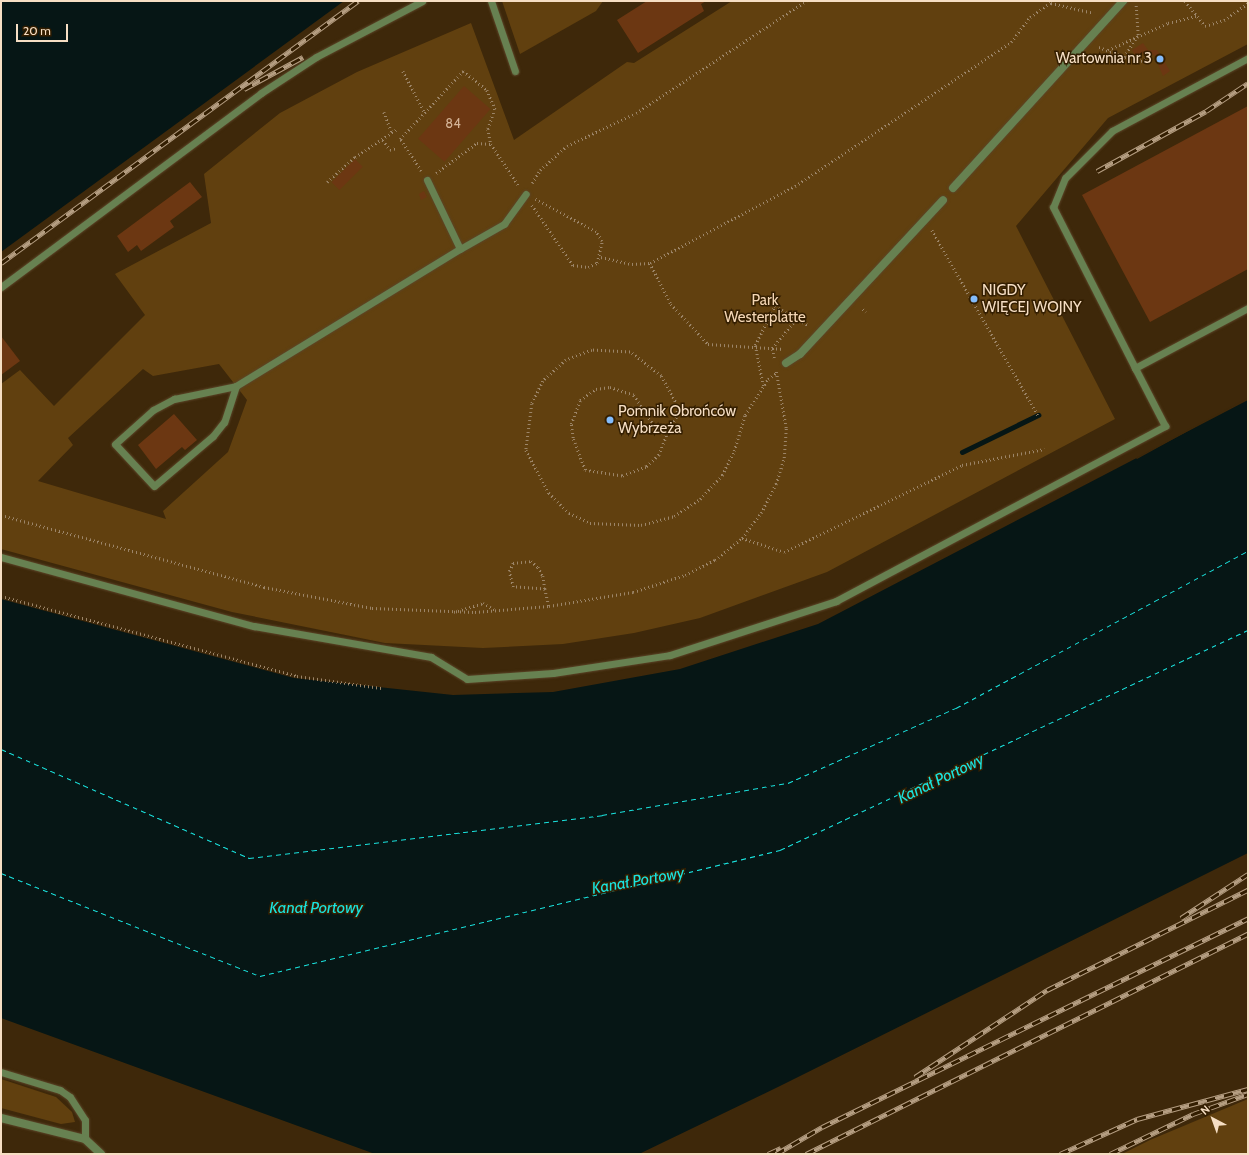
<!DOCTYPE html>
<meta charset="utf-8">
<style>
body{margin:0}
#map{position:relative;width:1249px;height:1155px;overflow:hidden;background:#3e280a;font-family:Cabin,sans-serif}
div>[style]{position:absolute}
.green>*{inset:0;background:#61400f}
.water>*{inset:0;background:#061615}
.pier>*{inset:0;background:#3e280a}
.stream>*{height:5px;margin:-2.5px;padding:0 2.5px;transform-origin:2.5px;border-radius:2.5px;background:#061615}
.ferry>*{height:1px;margin-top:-0.5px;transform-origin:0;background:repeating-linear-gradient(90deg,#19e5e0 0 5px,transparent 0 9px)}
.building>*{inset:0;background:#6c3712;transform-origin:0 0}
.path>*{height:2.5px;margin-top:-1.25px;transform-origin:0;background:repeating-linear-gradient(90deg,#9c8568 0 1px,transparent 0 4px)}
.roads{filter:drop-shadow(0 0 1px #5b4528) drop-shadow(0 0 1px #5b4528)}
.lane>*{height:7px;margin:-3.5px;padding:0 3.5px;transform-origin:3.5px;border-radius:3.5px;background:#678151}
.street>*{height:8px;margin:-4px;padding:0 4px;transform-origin:4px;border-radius:4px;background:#678151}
.rail>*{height:4.5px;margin-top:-2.25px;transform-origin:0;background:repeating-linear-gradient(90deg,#331e01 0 9px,#b59e82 0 18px);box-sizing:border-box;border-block:1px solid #b59e82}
.dots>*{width:11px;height:11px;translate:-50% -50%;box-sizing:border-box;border:2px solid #331e01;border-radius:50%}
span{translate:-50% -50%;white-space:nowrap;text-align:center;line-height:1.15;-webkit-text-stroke:3px #331e01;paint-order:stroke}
.number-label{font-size:13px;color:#d4b497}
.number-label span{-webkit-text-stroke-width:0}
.poi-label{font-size:15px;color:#f6dec3}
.right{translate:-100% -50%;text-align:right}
.left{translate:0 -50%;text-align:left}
.park-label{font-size:15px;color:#f5d7b5}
.water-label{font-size:16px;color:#19e5e0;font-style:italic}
.frame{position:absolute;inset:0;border:2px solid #f6dec3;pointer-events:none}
.north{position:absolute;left:1193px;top:1099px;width:40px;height:40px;-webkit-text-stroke:3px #331e01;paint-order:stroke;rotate:319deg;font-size:11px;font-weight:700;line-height:16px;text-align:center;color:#f6dec3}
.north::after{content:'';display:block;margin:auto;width:14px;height:18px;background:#f6dec3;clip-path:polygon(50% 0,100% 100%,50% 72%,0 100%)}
.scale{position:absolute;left:16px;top:24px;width:52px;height:18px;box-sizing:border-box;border:2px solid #f6dec3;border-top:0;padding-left:5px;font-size:12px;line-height:14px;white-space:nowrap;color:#f6dec3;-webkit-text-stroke:3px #331e01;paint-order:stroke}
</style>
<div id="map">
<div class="green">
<i style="clip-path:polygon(502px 1px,603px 1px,596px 11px,520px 54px)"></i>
<i style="clip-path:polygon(evenodd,732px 1px,1248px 1px,1248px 44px,1108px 118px,1016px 226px,1115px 419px,827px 572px,700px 618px,634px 633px,563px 644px,483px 648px,385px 643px,232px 612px,1px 549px,1px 384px,20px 370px,54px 406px,145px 315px,115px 274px,211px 223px,204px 174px,280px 113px,357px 72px,471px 23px,514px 140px,627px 62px,634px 63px,732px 1px,219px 364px,247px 400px,228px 452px,163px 511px,166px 519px,38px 481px,73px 445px,68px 438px,143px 369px,153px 376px,219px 364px)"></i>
<i style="clip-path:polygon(1px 1079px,56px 1097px,72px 1112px,75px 1122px,61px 1124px,1px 1108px)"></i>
<i style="clip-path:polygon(1248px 1099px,1248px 1154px,1122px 1154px,1150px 1140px)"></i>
</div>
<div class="water">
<i style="clip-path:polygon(1px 1px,344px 1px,1px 252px)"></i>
<i style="clip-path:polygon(1248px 400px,1248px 853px,780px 1086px,639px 1154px,375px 1154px,1px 1018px,1px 599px,294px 678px,453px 695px,553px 692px,680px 669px,818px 624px)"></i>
</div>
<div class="pier">
<i style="clip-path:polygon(1248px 398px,1137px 459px,1136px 458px,1247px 398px)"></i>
</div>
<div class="stream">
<i style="left:962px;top:452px;width:85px;rotate:-26deg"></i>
</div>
<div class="ferry">
<i style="left:1px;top:749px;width:271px;rotate:23.7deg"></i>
<i style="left:249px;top:858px;width:356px;rotate:-6.9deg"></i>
<i style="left:602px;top:815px;width:189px;rotate:-9.8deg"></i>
<i style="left:788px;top:783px;width:184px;rotate:-24.1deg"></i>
<i style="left:956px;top:708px;width:332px;rotate:-28.3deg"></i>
<i style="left:1px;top:873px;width:279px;rotate:21.7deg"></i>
<i style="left:260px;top:976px;width:535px;rotate:-13.62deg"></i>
<i style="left:780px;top:850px;width:517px;rotate:-25.18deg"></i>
</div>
<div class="building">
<i style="clip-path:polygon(647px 1px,706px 1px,701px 4px,704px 11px,638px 53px,617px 20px)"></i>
<i style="clip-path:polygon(1143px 43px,1148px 50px,1157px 50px,1170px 71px,1163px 76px,1154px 55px,1143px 53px,1138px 60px,1132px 50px)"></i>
<i style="left:464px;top:86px;width:35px;height:70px;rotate:41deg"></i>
<i style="clip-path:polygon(1248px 106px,1248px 269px,1150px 322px,1082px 195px)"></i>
<i style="left:355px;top:159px;width:11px;height:33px;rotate:45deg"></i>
<i style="clip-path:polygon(190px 182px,202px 197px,170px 221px,174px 227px,141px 251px,137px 245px,128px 252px,117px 236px)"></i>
<i style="clip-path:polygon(424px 191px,427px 197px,421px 200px,419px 194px)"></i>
<i style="clip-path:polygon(1px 336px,20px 361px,1px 375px)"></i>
<i style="clip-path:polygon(174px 414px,197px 440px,185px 450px,182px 447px,156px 469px,138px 445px)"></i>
</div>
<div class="path">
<i style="left:1185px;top:1px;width:32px;rotate:51deg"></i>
<i style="left:1205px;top:26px;width:20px;rotate:-18deg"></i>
<i style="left:1224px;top:20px;width:29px;rotate:-35deg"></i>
<i style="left:1051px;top:3px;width:44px;rotate:13.1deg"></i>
<i style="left:1099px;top:47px;width:41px;rotate:21.5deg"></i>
<i style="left:1137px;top:62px;width:13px;rotate:-18deg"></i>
<i style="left:1108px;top:50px;width:66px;rotate:-24.2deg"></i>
<i style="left:1168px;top:23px;width:30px;rotate:-14deg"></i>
<i style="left:1124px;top:57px;width:26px;rotate:-58deg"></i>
<i style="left:1138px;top:35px;width:30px;rotate:-94deg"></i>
<i style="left:403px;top:71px;width:47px;rotate:62.4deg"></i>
<i style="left:384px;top:112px;width:22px;rotate:69deg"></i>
<i style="left:383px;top:140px;width:12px;rotate:55deg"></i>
<i style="left:390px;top:150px;width:6px;rotate:-18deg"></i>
<i style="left:421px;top:171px;width:38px;rotate:-123deg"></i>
<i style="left:400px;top:139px;width:93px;rotate:-47.2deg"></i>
<i style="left:463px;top:71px;width:31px;rotate:38deg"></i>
<i style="left:487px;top:90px;width:21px;rotate:67deg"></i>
<i style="left:495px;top:109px;width:21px;rotate:109deg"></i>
<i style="left:488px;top:129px;width:15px;rotate:79deg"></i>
<i style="left:491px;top:144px;width:50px;rotate:56.3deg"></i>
<i style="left:436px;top:173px;width:51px;rotate:-36.2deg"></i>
<i style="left:477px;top:143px;width:14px;rotate:4deg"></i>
<i style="left:327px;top:182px;width:38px;rotate:-42deg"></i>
<i style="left:355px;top:157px;width:50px;rotate:-33.7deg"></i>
<i style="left:532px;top:183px;width:15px;rotate:-58deg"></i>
<i style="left:540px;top:170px;width:36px;rotate:-42deg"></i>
<i style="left:567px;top:146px;width:76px;rotate:-25.6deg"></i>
<i style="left:636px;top:113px;width:204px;rotate:-33.4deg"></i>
<i style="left:532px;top:205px;width:73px;rotate:55.7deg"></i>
<i style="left:573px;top:265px;width:15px;rotate:8deg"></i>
<i style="left:588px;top:267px;width:10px;rotate:-24deg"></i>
<i style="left:597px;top:263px;width:23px;rotate:-77deg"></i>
<i style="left:602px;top:241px;width:11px;rotate:-124deg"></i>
<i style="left:596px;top:232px;width:69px;rotate:-151.6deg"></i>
<i style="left:932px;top:230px;width:213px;rotate:60.2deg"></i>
<i style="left:601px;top:257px;width:32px;rotate:13deg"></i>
<i style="left:632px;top:264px;width:18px;rotate:-3deg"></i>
<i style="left:650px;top:263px;width:164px;rotate:-28deg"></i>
<i style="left:795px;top:186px;width:260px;rotate:-33.7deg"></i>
<i style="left:1011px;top:42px;width:31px;rotate:-53deg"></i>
<i style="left:1030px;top:17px;width:28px;rotate:-35deg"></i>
<i style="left:650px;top:263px;width:46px;rotate:62.9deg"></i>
<i style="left:671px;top:304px;width:54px;rotate:47.2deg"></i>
<i style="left:708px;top:344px;width:76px;rotate:3.8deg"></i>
<i style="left:863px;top:309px;width:4px;rotate:45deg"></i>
<i style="left:774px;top:358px;width:10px;rotate:-101deg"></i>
<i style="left:772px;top:348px;width:40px;rotate:-50deg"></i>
<i style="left:763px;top:386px;width:42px;rotate:-101deg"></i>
<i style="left:755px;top:345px;width:44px;rotate:-62.9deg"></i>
<i style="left:775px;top:306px;width:39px;rotate:30deg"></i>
<i style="left:610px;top:387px;width:25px;rotate:18deg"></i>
<i style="left:634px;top:395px;width:27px;rotate:57deg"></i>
<i style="left:649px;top:418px;width:14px;rotate:51deg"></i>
<i style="left:658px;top:429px;width:10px;rotate:17deg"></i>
<i style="left:668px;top:432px;width:25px;rotate:111deg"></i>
<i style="left:659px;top:455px;width:18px;rotate:137deg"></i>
<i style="left:646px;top:467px;width:26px;rotate:159deg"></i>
<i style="left:622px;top:476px;width:37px;rotate:-171deg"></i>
<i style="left:585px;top:470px;width:34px;rotate:-111deg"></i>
<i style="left:573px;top:438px;width:14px;rotate:-98deg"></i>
<i style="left:571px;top:424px;width:26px;rotate:-69deg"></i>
<i style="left:580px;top:400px;width:19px;rotate:-35deg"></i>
<i style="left:596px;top:389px;width:14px;rotate:-8deg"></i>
<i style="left:668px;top:432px;width:18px;rotate:-61deg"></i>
<i style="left:677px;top:416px;width:11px;rotate:-90deg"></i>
<i style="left:677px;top:405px;width:33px;rotate:-119deg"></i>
<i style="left:661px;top:376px;width:39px;rotate:-142deg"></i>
<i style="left:630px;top:352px;width:38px;rotate:-177deg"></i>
<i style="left:592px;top:350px;width:28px;rotate:159deg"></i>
<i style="left:566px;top:360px;width:31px;rotate:138deg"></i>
<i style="left:543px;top:381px;width:25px;rotate:116deg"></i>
<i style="left:532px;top:404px;width:46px;rotate:97.4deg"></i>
<i style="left:526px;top:450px;width:49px;rotate:61.9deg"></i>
<i style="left:549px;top:493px;width:28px;rotate:45deg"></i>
<i style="left:569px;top:513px;width:23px;rotate:25deg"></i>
<i style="left:590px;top:523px;width:51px;rotate:2.2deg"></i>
<i style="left:641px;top:525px;width:34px;rotate:-15deg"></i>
<i style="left:674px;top:516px;width:31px;rotate:-33deg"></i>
<i style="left:700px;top:499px;width:33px;rotate:-47deg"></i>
<i style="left:722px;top:475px;width:27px;rotate:-63deg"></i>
<i style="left:734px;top:451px;width:38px;rotate:-73deg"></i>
<i style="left:745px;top:415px;width:43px;rotate:-57.4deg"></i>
<i style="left:768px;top:379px;width:11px;rotate:-38deg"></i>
<i style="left:1px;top:515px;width:273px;rotate:15.3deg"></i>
<i style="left:264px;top:587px;width:110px;rotate:11deg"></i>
<i style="left:372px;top:608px;width:103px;rotate:2.2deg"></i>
<i style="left:475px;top:612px;width:74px;rotate:-4.6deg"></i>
<i style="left:549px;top:606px;width:85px;rotate:-9.5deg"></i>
<i style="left:633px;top:592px;width:55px;rotate:-18.1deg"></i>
<i style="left:685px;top:575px;width:34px;rotate:-27deg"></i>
<i style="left:715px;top:560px;width:35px;rotate:-39deg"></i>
<i style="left:742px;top:538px;width:31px;rotate:-53deg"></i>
<i style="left:761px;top:513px;width:33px;rotate:-63deg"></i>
<i style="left:776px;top:484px;width:27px;rotate:-73deg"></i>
<i style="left:784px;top:458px;width:30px;rotate:-86deg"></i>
<i style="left:786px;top:428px;width:58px;rotate:-100deg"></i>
<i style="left:742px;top:538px;width:44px;rotate:18.4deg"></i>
<i style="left:784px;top:552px;width:198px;rotate:-26deg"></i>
<i style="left:962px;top:465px;width:84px;rotate:-11deg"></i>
<i style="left:545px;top:589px;width:32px;rotate:-176deg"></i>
<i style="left:513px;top:587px;width:16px;rotate:-104deg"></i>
<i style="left:509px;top:571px;width:9px;rotate:-63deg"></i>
<i style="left:513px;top:563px;width:18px;rotate:-6deg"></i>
<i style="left:531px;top:561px;width:9px;rotate:41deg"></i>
<i style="left:538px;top:567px;width:10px;rotate:61deg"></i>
<i style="left:543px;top:576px;width:13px;rotate:81deg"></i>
<i style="left:545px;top:589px;width:17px;rotate:77deg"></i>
<i style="left:1px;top:596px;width:307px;rotate:15.1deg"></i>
<i style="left:297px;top:676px;width:85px;rotate:8.1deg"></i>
<i style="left:454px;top:612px;width:30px;rotate:-17deg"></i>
<i style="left:483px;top:603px;width:14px;rotate:30deg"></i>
</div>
<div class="roads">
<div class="lane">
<i style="left:491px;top:1px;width:74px;rotate:71.1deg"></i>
<i style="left:1248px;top:58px;width:154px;rotate:151.8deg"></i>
<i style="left:1112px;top:131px;width:66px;rotate:135deg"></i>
<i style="left:1065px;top:178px;width:31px;rotate:112deg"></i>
<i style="left:1053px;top:207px;width:181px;rotate:63deg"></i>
<i style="left:1135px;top:368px;width:128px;rotate:-28deg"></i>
<i style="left:427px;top:180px;width:76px;rotate:64.4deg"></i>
<i style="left:460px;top:249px;width:51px;rotate:-29.6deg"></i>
<i style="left:504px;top:224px;width:37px;rotate:-54deg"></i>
<i style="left:1px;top:287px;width:324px;rotate:-36.7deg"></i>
<i style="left:261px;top:93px;width:66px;rotate:-33.2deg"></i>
<i style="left:316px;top:57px;width:120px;rotate:-27.8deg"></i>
<i style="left:236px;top:386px;width:38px;rotate:108deg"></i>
<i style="left:224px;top:422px;width:18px;rotate:128deg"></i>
<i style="left:213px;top:436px;width:77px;rotate:139.7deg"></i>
<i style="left:154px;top:486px;width:57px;rotate:-132.9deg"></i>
<i style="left:115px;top:444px;width:51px;rotate:-41.8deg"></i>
<i style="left:153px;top:410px;width:24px;rotate:-28deg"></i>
<i style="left:174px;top:399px;width:63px;rotate:-11.8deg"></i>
<i style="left:236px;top:386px;width:263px;rotate:-31.5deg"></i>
<i style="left:1px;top:557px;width:262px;rotate:15.3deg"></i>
<i style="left:254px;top:626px;width:180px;rotate:9.9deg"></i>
<i style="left:431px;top:657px;width:42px;rotate:31.4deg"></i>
<i style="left:467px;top:679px;width:86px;rotate:-4deg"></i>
<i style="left:553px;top:673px;width:118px;rotate:-8.7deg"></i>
<i style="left:670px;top:655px;width:175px;rotate:-18deg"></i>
<i style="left:836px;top:601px;width:373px;rotate:-28deg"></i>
<i style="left:1165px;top:426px;width:65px;rotate:-117.3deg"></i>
<i style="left:1px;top:1072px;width:62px;rotate:17deg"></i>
<i style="left:60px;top:1090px;width:12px;rotate:35deg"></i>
<i style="left:70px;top:1097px;width:27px;rotate:57deg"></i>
<i style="left:85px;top:1120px;width:19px;rotate:90deg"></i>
</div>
<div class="street">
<i style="left:953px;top:188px;width:253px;rotate:-47.7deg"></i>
<i style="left:786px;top:363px;width:17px;rotate:-33deg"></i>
<i style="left:800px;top:354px;width:210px;rotate:-47.1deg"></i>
<i style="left:1px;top:1118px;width:87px;rotate:14deg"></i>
<i style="left:85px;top:1139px;width:22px;rotate:43deg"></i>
</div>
</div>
<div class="rail">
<i style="left:244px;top:89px;width:67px;rotate:-28.5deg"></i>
<i style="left:1097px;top:171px;width:124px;rotate:-28.8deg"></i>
<i style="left:1206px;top:111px;width:50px;rotate:-33.7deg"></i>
<i style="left:1px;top:263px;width:443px;rotate:-36.3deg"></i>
<i style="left:1181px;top:918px;width:80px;rotate:-33.3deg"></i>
<i style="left:915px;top:1077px;width:158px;rotate:-33.4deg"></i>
<i style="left:1047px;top:990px;width:225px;rotate:-26.5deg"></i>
<i style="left:768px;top:1154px;width:14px;rotate:-25deg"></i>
<i style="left:776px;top:1154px;width:53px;rotate:-30.4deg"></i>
<i style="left:822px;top:1127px;width:475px;rotate:-26.1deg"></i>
<i style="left:806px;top:1154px;width:494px;rotate:-26.5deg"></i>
<i style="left:1060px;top:1154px;width:85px;rotate:-24.4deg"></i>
<i style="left:1137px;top:1119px;width:115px;rotate:-15.1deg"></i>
<i style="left:1110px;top:1154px;width:92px;rotate:-25.7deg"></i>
<i style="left:1193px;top:1114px;width:59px;rotate:-20deg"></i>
</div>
<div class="dots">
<i style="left:1160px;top:59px;background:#83bcfb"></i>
<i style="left:974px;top:299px;background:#83bcfb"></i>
<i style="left:610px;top:420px;background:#83bcfb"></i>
</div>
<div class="number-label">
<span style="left:453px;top:123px">84</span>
</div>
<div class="poi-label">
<span class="right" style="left:1152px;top:59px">Wartownia nr 3</span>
<span class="left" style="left:982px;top:299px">NIGDY<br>WIĘCEJ WOJNY</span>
<span class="left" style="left:618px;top:420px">Pomnik Obrońców<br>Wybrzeża</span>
</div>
<div class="park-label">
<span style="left:765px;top:309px">Park<br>Westerplatte</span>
</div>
<div class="water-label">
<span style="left:941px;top:779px;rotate:-26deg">Kanał Portowy</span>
<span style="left:638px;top:881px;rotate:-10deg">Kanał Portowy</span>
<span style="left:316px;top:908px">Kanał Portowy</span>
</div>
<div class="frame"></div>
<div class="north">N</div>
<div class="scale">20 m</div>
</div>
